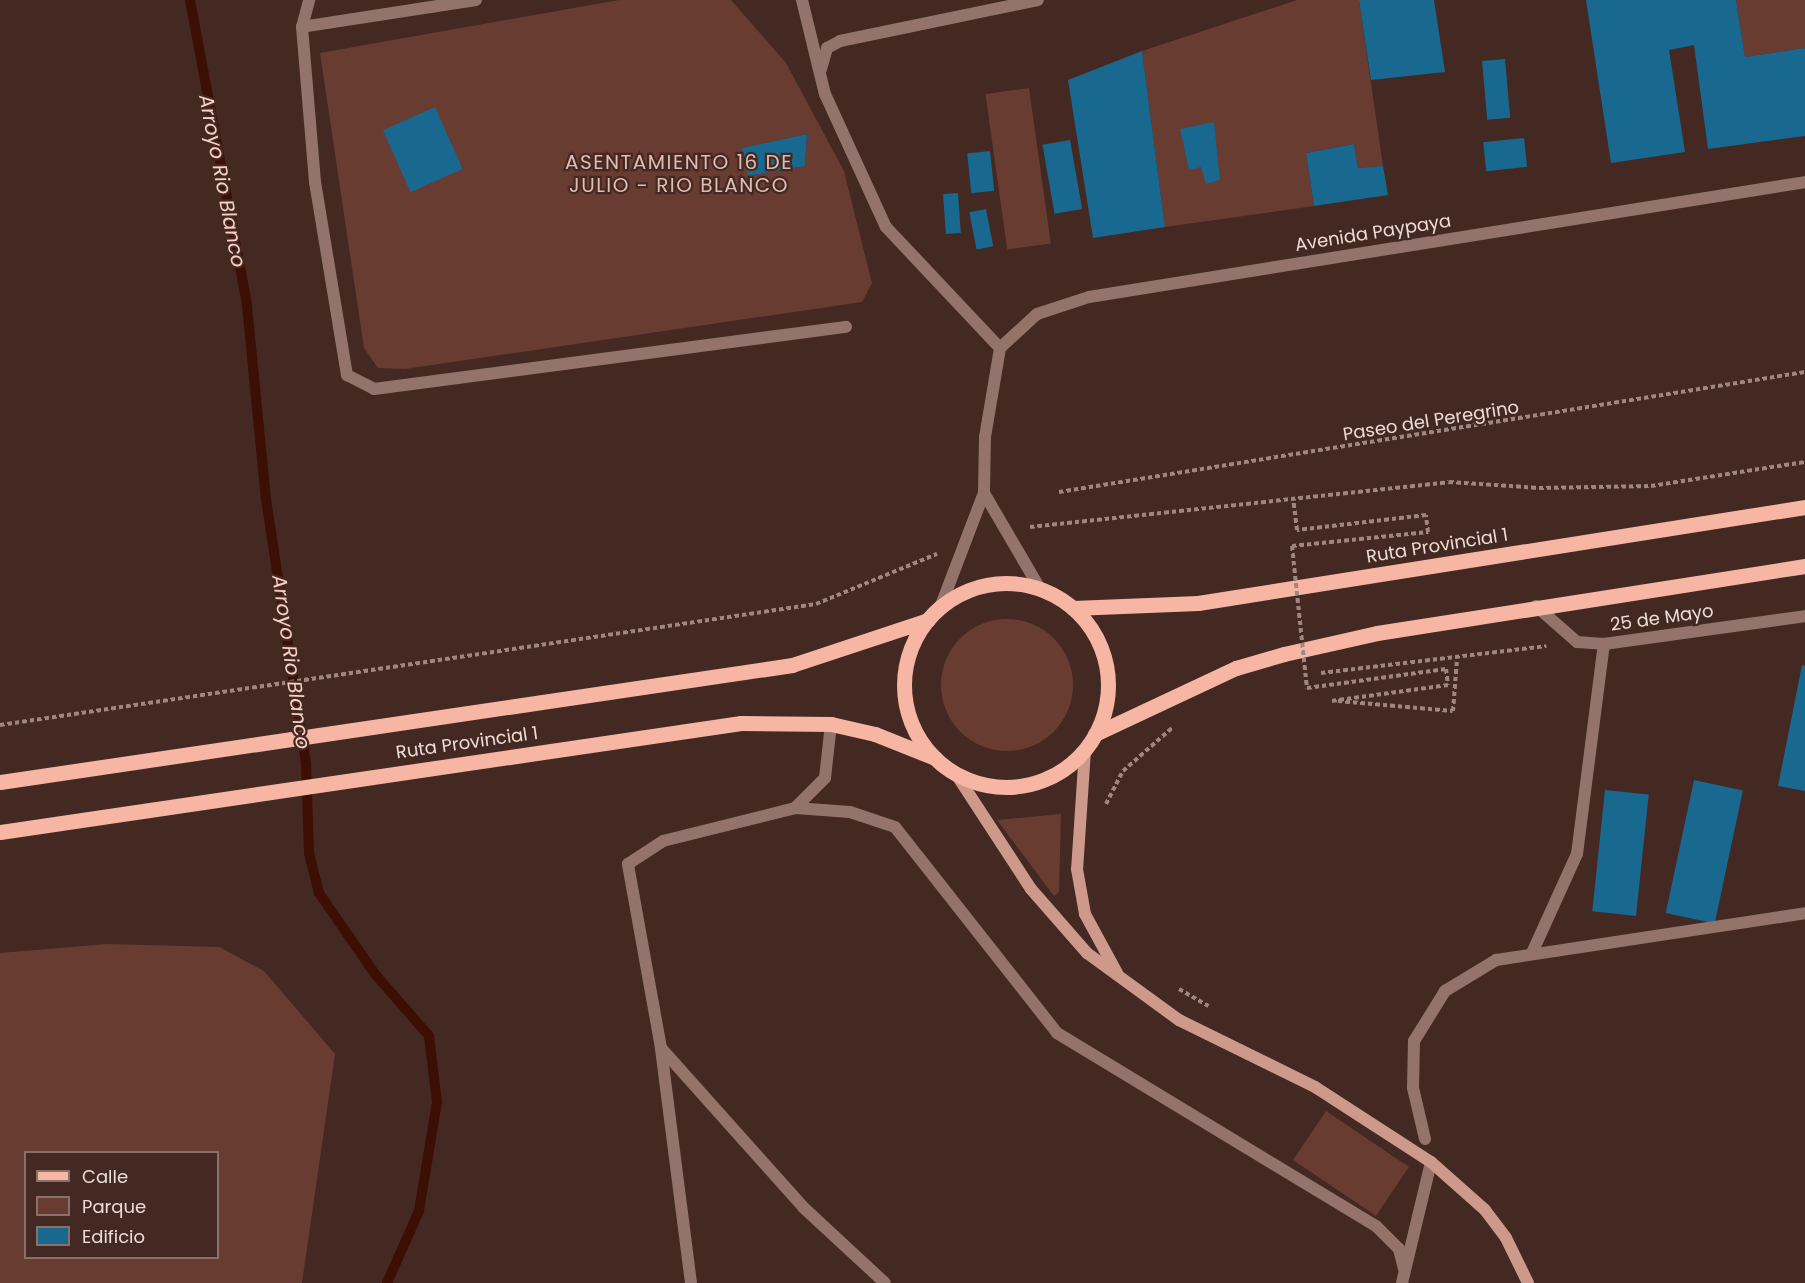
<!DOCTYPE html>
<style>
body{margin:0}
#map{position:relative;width:1805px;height:1283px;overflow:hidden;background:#432922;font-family:Poppins,sans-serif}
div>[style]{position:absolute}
.green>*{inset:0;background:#693c31;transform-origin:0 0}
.round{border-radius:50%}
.stream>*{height:10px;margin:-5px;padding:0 5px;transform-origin:5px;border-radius:5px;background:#3d0e04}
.building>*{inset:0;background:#19688f;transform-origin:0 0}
.path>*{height:4px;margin-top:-2px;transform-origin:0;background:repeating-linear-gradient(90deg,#9d8781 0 4.5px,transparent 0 7.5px)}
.street>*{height:12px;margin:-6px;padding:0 6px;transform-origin:6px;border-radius:6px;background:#94736b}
.secondary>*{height:12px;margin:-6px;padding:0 6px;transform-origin:6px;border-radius:6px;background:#cc998b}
.primary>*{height:15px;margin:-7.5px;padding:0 7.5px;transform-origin:7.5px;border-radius:7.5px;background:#f7b5a4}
.primary>.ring{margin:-7.5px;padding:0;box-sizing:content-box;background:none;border:15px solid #f7b5a4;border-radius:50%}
.path-bridge>*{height:4px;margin-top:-2px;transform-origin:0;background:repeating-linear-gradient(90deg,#9d8781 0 4.5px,transparent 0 7.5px)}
span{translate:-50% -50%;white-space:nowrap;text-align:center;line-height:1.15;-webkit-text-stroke:4.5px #432922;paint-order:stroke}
.street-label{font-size:18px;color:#eddcd7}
.neighbourhood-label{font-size:20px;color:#dfbdb4;letter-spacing:1.5px}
.water-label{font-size:20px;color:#fad0c5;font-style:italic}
.legend{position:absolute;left:24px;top:1151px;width:195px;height:108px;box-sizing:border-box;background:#432922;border:2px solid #87716a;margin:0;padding:8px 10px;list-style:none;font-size:18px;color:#eddcd7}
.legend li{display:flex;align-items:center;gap:12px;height:30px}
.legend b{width:30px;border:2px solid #87716a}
</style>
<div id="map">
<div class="green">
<i style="clip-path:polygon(evenodd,619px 0,731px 0,786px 63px,844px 171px,872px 283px,862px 302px,405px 369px,378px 368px,364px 348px,320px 53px,619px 0,807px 134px,805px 166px,748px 176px,743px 148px,807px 134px)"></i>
<i style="clip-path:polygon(1297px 0,1359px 0,1383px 166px,1358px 168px,1354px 144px,1306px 153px,1314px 206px,1165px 227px,1142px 51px)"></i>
<i style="clip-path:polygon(1736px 0,1805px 0,1805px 48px,1745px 57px)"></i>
<i style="left:1029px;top:88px;width:157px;height:44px;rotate:82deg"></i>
<i class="round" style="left:941px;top:619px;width:132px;height:132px"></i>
<i style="clip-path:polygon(1061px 814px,1059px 892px,1054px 896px,997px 820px)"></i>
<i style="clip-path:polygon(evenodd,107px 944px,219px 947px,264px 971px,335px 1054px,302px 1283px,0 1283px,0 953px,107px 944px,26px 1152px,218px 1152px,218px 1258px,26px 1258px,26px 1152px)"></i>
<i style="left:1326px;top:1111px;width:100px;height:59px;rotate:34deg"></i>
</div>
<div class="stream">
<i style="left:190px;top:0;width:311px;rotate:79.4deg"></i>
<i style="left:247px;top:306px;width:194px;rotate:84.4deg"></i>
<i style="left:266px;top:499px;width:269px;rotate:81.4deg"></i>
<i style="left:306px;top:765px;width:88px;rotate:88deg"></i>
<i style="left:309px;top:853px;width:41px;rotate:76deg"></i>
<i style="left:319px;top:893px;width:98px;rotate:55.3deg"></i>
<i style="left:375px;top:974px;width:82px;rotate:48.9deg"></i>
<i style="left:429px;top:1036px;width:66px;rotate:83.1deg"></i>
<i style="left:437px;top:1102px;width:110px;rotate:99.4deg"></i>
<i style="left:419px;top:1211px;width:79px;rotate:114deg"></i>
</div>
<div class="building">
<i style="clip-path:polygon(1359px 0,1434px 0,1445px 72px,1371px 80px)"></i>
<i style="clip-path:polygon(1586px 0,1736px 0,1745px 57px,1805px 48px,1805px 136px,1708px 149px,1694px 45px,1669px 50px,1685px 152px,1611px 163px)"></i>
<i style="clip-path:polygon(1142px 51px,1165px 227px,1093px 238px,1068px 80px)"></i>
<i style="left:1505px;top:59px;width:59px;height:23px;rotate:85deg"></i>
<i style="left:435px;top:107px;width:68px;height:57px;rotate:66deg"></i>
<i style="clip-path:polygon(1214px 122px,1220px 180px,1206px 184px,1201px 167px,1189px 170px,1180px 129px)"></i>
<i style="clip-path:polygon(807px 134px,805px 166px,748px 176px,742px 148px)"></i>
<i style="left:1524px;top:138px;width:29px;height:41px;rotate:84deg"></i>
<i style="left:1070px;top:140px;width:70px;height:28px;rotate:80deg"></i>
<i style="clip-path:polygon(1354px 144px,1358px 168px,1383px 166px,1388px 195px,1314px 206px,1306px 153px)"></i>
<i style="left:990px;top:151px;width:40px;height:23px;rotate:84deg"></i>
<i style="left:958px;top:193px;width:40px;height:15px;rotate:86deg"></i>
<i style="left:986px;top:209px;width:38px;height:17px;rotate:79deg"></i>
<i style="clip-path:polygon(1802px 665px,1805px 666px,1805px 791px,1778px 786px)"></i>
<i style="left:1694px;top:780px;width:50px;height:136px;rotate:12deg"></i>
<i style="left:1605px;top:790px;width:44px;height:122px;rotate:6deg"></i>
</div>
<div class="path">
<i style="left:1059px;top:492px;width:756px;rotate:-9.14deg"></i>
<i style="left:1030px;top:527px;width:421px;rotate:-6.1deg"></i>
<i style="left:1449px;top:482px;width:90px;rotate:3.8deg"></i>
<i style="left:1539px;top:488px;width:112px;rotate:-1deg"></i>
<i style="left:1651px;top:486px;width:156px;rotate:-8.9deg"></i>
<i style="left:1292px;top:546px;width:137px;rotate:-5.9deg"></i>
<i style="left:1428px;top:532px;width:17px;rotate:-97deg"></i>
<i style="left:1426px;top:515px;width:130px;rotate:173.4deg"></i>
<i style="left:1297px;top:530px;width:32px;rotate:-97deg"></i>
<i style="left:1321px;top:673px;width:227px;rotate:-6.8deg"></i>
<i style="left:1307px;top:688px;width:140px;rotate:-7.8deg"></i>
<i style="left:1446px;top:669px;width:16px;rotate:83deg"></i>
<i style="left:1448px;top:685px;width:118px;rotate:172.2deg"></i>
<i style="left:1338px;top:701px;width:115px;rotate:5deg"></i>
<i style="left:1453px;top:711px;width:52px;rotate:-85.6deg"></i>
<i style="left:0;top:725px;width:825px;rotate:-8.43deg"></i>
<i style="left:816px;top:604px;width:131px;rotate:-22.5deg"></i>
<i style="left:1106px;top:804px;width:37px;rotate:-63deg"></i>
<i style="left:1123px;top:771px;width:67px;rotate:-41.3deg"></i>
<i style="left:1179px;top:989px;width:34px;rotate:30deg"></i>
</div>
<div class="street">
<i style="left:476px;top:0;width:176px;rotate:171.2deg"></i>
<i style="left:302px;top:27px;width:156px;rotate:85.2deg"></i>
<i style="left:315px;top:182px;width:196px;rotate:80.6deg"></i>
<i style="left:347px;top:375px;width:30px;rotate:27deg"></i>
<i style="left:374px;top:389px;width:476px;rotate:-7.5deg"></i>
<i style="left:802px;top:0;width:97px;rotate:76.3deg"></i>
<i style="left:825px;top:94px;width:146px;rotate:65.4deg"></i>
<i style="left:886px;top:227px;width:166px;rotate:46.7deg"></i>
<i style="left:302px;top:27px;width:28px;rotate:-75deg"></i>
<i style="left:821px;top:69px;width:22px;rotate:-74deg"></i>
<i style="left:827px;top:48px;width:15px;rotate:-28deg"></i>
<i style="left:840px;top:41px;width:202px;rotate:-11.7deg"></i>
<i style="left:984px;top:493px;width:111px;rotate:59.7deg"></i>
<i style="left:1536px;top:606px;width:55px;rotate:41.3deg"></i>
<i style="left:1577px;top:642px;width:27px;rotate:4deg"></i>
<i style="left:1604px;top:644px;width:203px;rotate:-7.9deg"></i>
<i style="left:940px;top:608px;width:123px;rotate:-69.1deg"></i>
<i style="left:984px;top:493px;width:56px;rotate:-89deg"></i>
<i style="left:985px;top:437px;width:90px;rotate:-80.4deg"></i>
<i style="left:1000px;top:348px;width:50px;rotate:-42.6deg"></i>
<i style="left:1037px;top:314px;width:55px;rotate:-18.1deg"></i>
<i style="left:1089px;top:297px;width:725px;rotate:-9.12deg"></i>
<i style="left:795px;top:808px;width:55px;rotate:4.2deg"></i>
<i style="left:850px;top:812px;width:47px;rotate:18.4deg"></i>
<i style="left:895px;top:827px;width:262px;rotate:51.8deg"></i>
<i style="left:1057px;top:1033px;width:373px;rotate:31.2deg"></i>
<i style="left:1376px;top:1226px;width:33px;rotate:45deg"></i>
<i style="left:1399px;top:1249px;width:21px;rotate:76deg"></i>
<i style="left:1532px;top:953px;width:109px;rotate:-65.6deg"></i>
<i style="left:1577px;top:854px;width:212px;rotate:-82.7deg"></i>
<i style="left:661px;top:1048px;width:215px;rotate:48.2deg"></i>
<i style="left:804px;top:1208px;width:110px;rotate:42.8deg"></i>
<i style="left:1425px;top:1139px;width:52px;rotate:-103.2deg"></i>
<i style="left:1413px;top:1088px;width:47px;rotate:-88.8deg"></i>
<i style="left:1414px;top:1041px;width:59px;rotate:-58.2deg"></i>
<i style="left:1445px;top:991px;width:60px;rotate:-31.3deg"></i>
<i style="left:1496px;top:960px;width:313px;rotate:-8.6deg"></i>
<i style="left:691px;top:1283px;width:237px;rotate:-97.3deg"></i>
<i style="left:661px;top:1048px;width:187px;rotate:-100.2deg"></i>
<i style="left:628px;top:864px;width:42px;rotate:-33.3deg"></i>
<i style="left:663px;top:841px;width:136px;rotate:-14deg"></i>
<i style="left:795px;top:808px;width:42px;rotate:-45deg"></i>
<i style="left:825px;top:778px;width:54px;rotate:-83.7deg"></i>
<i style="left:1402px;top:1283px;width:124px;rotate:-76.5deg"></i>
</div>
<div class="secondary">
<i style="left:1085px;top:750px;width:119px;rotate:93.8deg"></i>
<i style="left:1077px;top:869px;width:46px;rotate:79.9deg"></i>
<i style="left:1085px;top:914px;width:67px;rotate:61.5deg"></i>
<i style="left:956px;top:774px;width:137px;rotate:56.9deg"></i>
<i style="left:1031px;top:889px;width:85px;rotate:48.8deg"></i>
<i style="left:1087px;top:953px;width:114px;rotate:36.1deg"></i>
<i style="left:1179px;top:1020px;width:152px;rotate:26.2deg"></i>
<i style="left:1315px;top:1087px;width:138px;rotate:32.9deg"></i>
<i style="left:1431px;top:1162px;width:72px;rotate:41.6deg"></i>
<i style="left:1485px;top:1210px;width:35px;rotate:53deg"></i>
<i style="left:1506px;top:1238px;width:50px;rotate:63.9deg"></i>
</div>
<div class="primary">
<i class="ring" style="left:904px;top:583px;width:189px;height:189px"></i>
<i style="left:1073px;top:608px;width:125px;rotate:-2.3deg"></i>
<i style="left:1198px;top:603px;width:615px;rotate:-8.99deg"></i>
<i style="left:1095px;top:734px;width:156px;rotate:-25.1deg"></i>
<i style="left:1236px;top:668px;width:50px;rotate:-16.3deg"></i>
<i style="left:1284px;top:654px;width:95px;rotate:-12.7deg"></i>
<i style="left:1377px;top:633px;width:433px;rotate:-8.9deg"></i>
<i style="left:0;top:782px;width:801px;rotate:-8.4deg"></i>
<i style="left:792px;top:665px;width:143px;rotate:-18.3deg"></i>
<i style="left:0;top:832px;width:749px;rotate:-8.37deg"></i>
<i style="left:741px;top:723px;width:90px;rotate:0.6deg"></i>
<i style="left:831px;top:724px;width:45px;rotate:12.8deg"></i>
<i style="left:875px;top:734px;width:65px;rotate:21.8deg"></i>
</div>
<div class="path-bridge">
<i style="left:1292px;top:546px;width:143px;rotate:84deg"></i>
</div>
<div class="street-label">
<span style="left:1373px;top:233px;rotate:-9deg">Avenida Paypaya</span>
<span style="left:1431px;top:421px;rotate:-9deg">Paseo del Peregrino</span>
<span style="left:1437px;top:546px;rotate:-9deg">Ruta Provincial 1</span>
<span style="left:1662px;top:618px;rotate:-8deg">25 de Mayo</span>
<span style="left:467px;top:743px;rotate:-8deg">Ruta Provincial 1</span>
</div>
<div class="neighbourhood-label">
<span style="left:679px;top:174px">ASENTAMIENTO 16 DE<br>JULIO - RIO BLANCO</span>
</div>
<div class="water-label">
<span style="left:222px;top:181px;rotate:79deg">Arroyo Rio Blanco</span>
<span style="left:291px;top:662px;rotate:82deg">Arroyo Rio Blanco</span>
</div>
<ul class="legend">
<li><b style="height:8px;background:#f7b5a4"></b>Calle</li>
<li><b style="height:16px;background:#693c31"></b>Parque</li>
<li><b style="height:16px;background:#19688f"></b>Edificio</li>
</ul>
</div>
